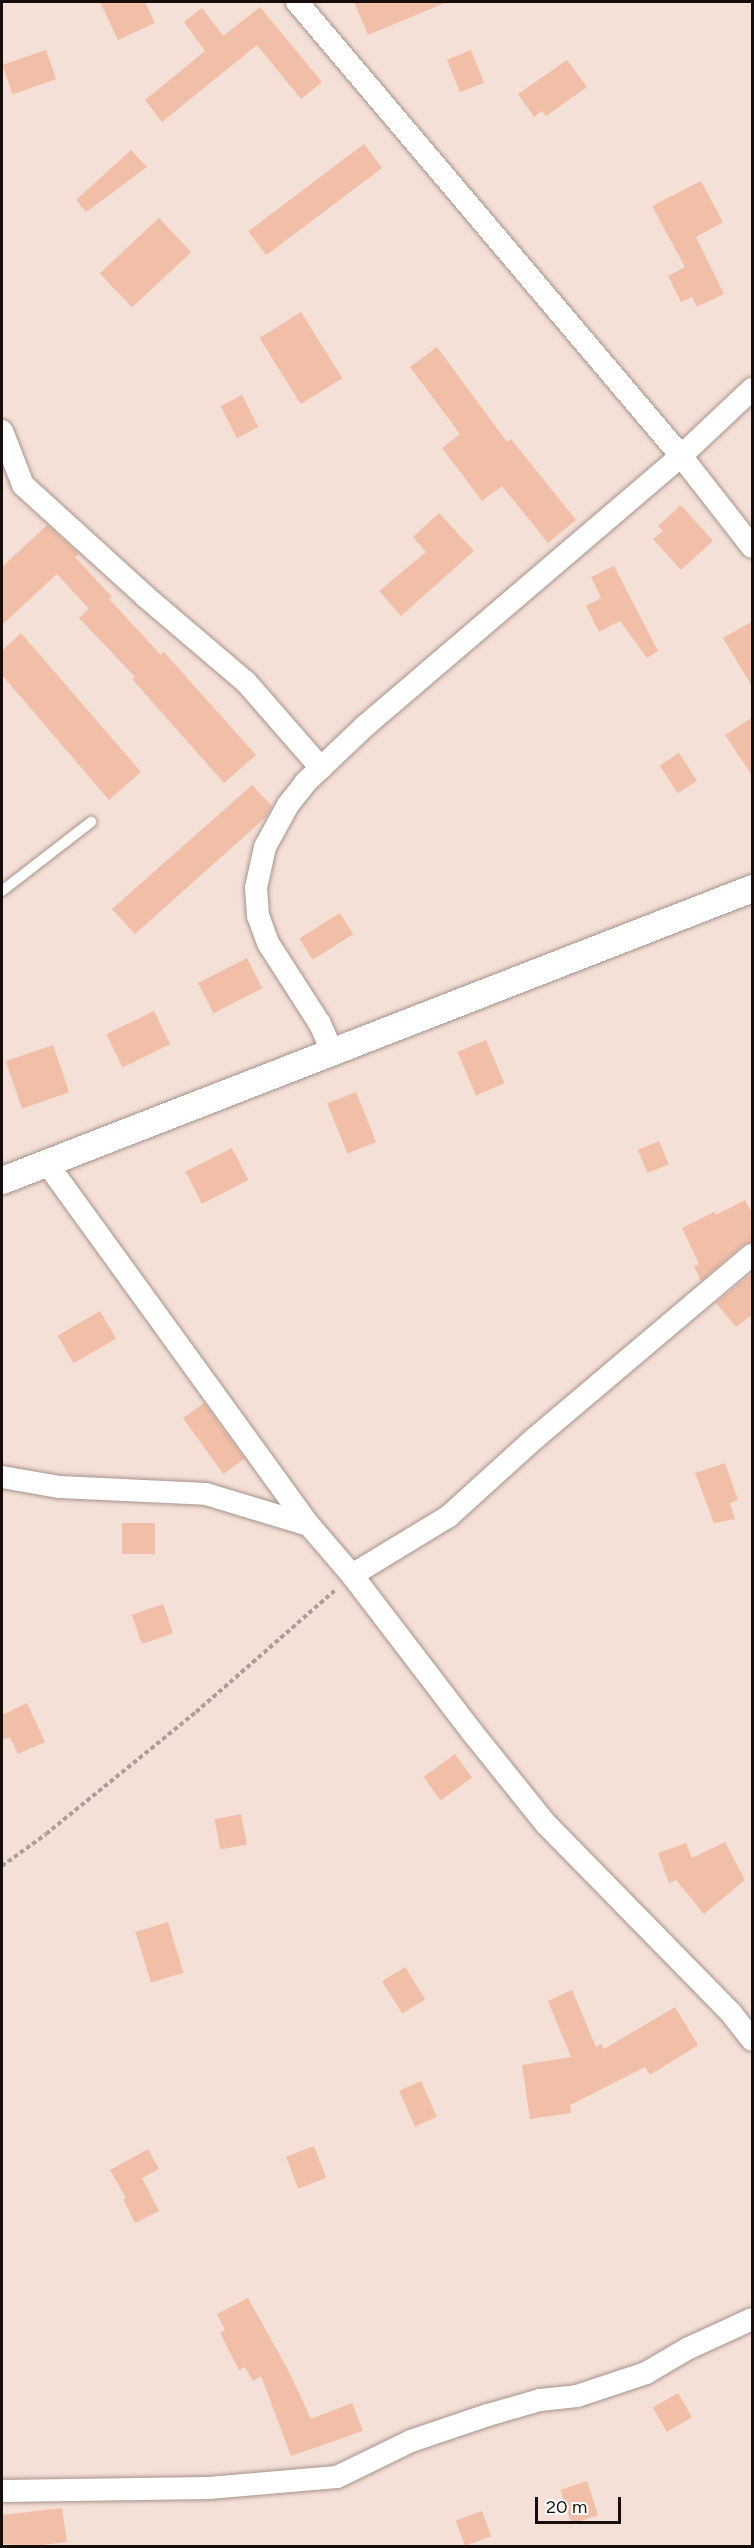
<!DOCTYPE html>
<style>
body{margin:0}
#map{position:relative;width:754px;height:2548px;overflow:hidden;background:#f5e0d7;font-family:Figtree,sans-serif}
div>[style]{position:absolute}
.building>*{inset:0;background:#f1bea8;transform-origin:0 0}
.path>*{height:4px;margin-top:-2px;transform-origin:0;background:repeating-linear-gradient(90deg,#ad9d96 0 4.5px,transparent 0 7.5px)}
.roads{filter:drop-shadow(0 0 2px #a7938b) drop-shadow(0 0 2px #a7938b)}
.service>*{height:10px;margin:-5px;padding:0 5px;transform-origin:5px;border-radius:5px;background:#fff}
.minor>*{height:22px;margin:-11px;padding:0 11px;transform-origin:11px;border-radius:11px;background:#fff}
.tertiary>*{height:27px;margin:-13.5px;padding:0 13.5px;transform-origin:13.5px;border-radius:13.5px;background:#fff}
span{translate:-50% -50%;white-space:nowrap;text-align:center;line-height:1.15;-webkit-text-stroke:6px #fff;paint-order:stroke}
.frame{position:absolute;inset:0;border:3px solid #150e0b;pointer-events:none}
.scale{position:absolute;left:535px;top:2497px;width:86px;height:27px;box-sizing:border-box;border:3px solid #150e0b;border-top:0;padding-left:8px;font-size:18px;line-height:21px;white-space:nowrap;color:#150e0b;-webkit-text-stroke:4px #fff;paint-order:stroke}
</style>
<div id="map">
<div class="building">
<i style="clip-path:polygon(100px 2px,145px 2px,155px 23px,118px 40px)"></i>
<i style="clip-path:polygon(354px 2px,447px 2px,368px 35px)"></i>
<i style="clip-path:polygon(260px 7px,322px 82px,301px 99px,257px 45px,162px 122px,145px 100px,205px 51px,184px 22px,202px 8px,223px 36px)"></i>
<i style="left:46px;top:50px;width:31px;height:46px;rotate:71deg"></i>
<i style="left:471px;top:50px;width:35px;height:26px;rotate:68deg"></i>
<i style="clip-path:polygon(567px 60px,587px 87px,546px 116px,542px 111px,534px 117px,518px 94px)"></i>
<i style="left:364px;top:144px;width:30px;height:145px;rotate:53deg"></i>
<i style="clip-path:polygon(131px 150px,147px 167px,86px 212px,76px 200px)"></i>
<i style="clip-path:polygon(701px 181px,723px 222px,696px 237px,724px 294px,697px 307px,692px 297px,681px 302px,668px 276px,685px 267px,652px 206px)"></i>
<i style="left:159px;top:218px;width:47px;height:81px;rotate:47deg"></i>
<i style="left:301px;top:312px;width:78px;height:49px;rotate:58deg"></i>
<i style="clip-path:polygon(437px 347px,507px 442px,511px 439px,576px 520px,548px 543px,502px 486px,482px 501px,442px 448px,460px 434px,410px 367px)"></i>
<i style="left:242px;top:395px;width:36px;height:24px;rotate:63deg"></i>
<i style="clip-path:polygon(681px 505px,713px 541px,681px 570px,653px 539px,663px 531px,658px 526px)"></i>
<i style="clip-path:polygon(439px 513px,474px 551px,401px 616px,379px 591px,426px 552px,413px 537px)"></i>
<i style="clip-path:polygon(47px 525px,79px 554px,75px 557px,112px 597px,109px 599px,161px 655px,164px 652px,256px 755px,224px 783px,132px 679px,135px 677px,79px 618px,89px 609px,57px 574px,2px 625px,2px 567px)"></i>
<i style="clip-path:polygon(614px 566px,658px 651px,647px 658px,620px 621px,599px 632px,586px 606px,601px 598px,591px 577px)"></i>
<i style="clip-path:polygon(753px 621px,753px 688px,723px 638px)"></i>
<i style="clip-path:polygon(21px 633px,141px 772px,109px 800px,2px 675px,2px 651px)"></i>
<i style="clip-path:polygon(753px 717px,753px 777px,725px 735px)"></i>
<i style="left:679px;top:753px;width:33px;height:23px;rotate:57deg"></i>
<i style="clip-path:polygon(252px 785px,272px 806px,266px 817px,135px 934px,112px 909px)"></i>
<i style="left:340px;top:913px;width:25px;height:48px;rotate:58deg"></i>
<i style="left:247px;top:958px;width:34px;height:55px;rotate:63deg"></i>
<i style="left:154px;top:1011px;width:37px;height:53px;rotate:64deg"></i>
<i style="left:486px;top:1040px;width:47px;height:31px;rotate:67deg"></i>
<i style="left:53px;top:1045px;width:50px;height:50px;rotate:71deg"></i>
<i style="left:356px;top:1092px;width:54px;height:31px;rotate:68deg"></i>
<i style="left:659px;top:1141px;width:25px;height:23px;rotate:67deg"></i>
<i style="left:232px;top:1148px;width:36px;height:52px;rotate:63deg"></i>
<i style="clip-path:polygon(745px 1200px,753px 1215px,753px 1242px,743px 1245px,701px 1281px,694px 1266px,699px 1264px,682px 1228px,714px 1212px,716px 1215px)"></i>
<i style="clip-path:polygon(753px 1272px,753px 1314px,736px 1327px,716px 1303px)"></i>
<i style="left:100px;top:1311px;width:32px;height:49px;rotate:60deg"></i>
<i style="left:204px;top:1403px;width:69px;height:26px;rotate:54deg"></i>
<i style="clip-path:polygon(725px 1463px,738px 1500px,730px 1503px,735px 1519px,714px 1523px,695px 1473px)"></i>
<i style="left:122px;top:1523px;width:33px;height:31px"></i>
<i style="left:163px;top:1604px;width:31px;height:33px;rotate:71deg"></i>
<i style="clip-path:polygon(27px 1703px,45px 1742px,18px 1754px,10px 1737px,2px 1740px,2px 1715px)"></i>
<i style="left:455px;top:1754px;width:29px;height:39px;rotate:54deg"></i>
<i style="left:241px;top:1814px;width:31px;height:27px;rotate:79deg"></i>
<i style="clip-path:polygon(725px 1842px,745px 1880px,704px 1914px,676px 1880px,669px 1883px,658px 1853px,686px 1843px,692px 1858px)"></i>
<i style="left:168px;top:1922px;width:53px;height:34px;rotate:73deg"></i>
<i style="left:405px;top:1967px;width:38px;height:27px;rotate:58deg"></i>
<i style="clip-path:polygon(572px 1990px,596px 2047px,601px 2044px,604px 2049px,675px 2007px,698px 2045px,650px 2075px,645px 2067px,570px 2105px,571px 2113px,530px 2119px,522px 2065px,571px 2057px,548px 2001px)"></i>
<i style="left:421px;top:2081px;width:39px;height:24px;rotate:66deg"></i>
<i style="left:314px;top:2146px;width:34px;height:30px;rotate:69deg"></i>
<i style="clip-path:polygon(148px 2149px,159px 2169px,142px 2178px,159px 2211px,135px 2223px,123px 2199px,126px 2198px,110px 2170px)"></i>
<i style="clip-path:polygon(248px 2298px,289px 2372px,311px 2419px,352px 2403px,363px 2431px,291px 2456px,261px 2376px,253px 2381px,245px 2367px,239px 2370px,220px 2333px,225px 2330px,217px 2314px)"></i>
<i style="left:678px;top:2393px;width:28px;height:29px;rotate:60deg"></i>
<i style="left:587px;top:2481px;width:36px;height:28px;rotate:72deg"></i>
<i style="clip-path:polygon(62px 2508px,67px 2542px,33px 2546px,2px 2544px,2px 2515px)"></i>
<i style="left:482px;top:2511px;width:27px;height:28px;rotate:70deg"></i>
</div>
<div class="path">
<i style="left:2px;top:1866px;width:54px;rotate:-36deg"></i>
<i style="left:46px;top:1834px;width:193px;rotate:-39.1deg"></i>
<i style="left:196px;top:1712px;width:184px;rotate:-41.2deg"></i>
</div>
<div class="roads">
<div class="service">
<i style="left:2px;top:891px;width:113px;rotate:-37.8deg"></i>
</div>
<div class="minor">
<i style="left:297px;top:2px;width:595px;rotate:49.77deg"></i>
<i style="left:681px;top:456px;width:115px;rotate:52deg"></i>
<i style="left:2px;top:431px;width:58px;rotate:68.7deg"></i>
<i style="left:23px;top:485px;width:166px;rotate:42.3deg"></i>
<i style="left:146px;top:597px;width:131px;rotate:40.4deg"></i>
<i style="left:246px;top:682px;width:114px;rotate:48.9deg"></i>
<i style="left:332px;top:1051px;width:30px;rotate:-114deg"></i>
<i style="left:320px;top:1024px;width:96px;rotate:-122.7deg"></i>
<i style="left:268px;top:943px;width:29px;rotate:-110deg"></i>
<i style="left:258px;top:916px;width:28px;rotate:-94deg"></i>
<i style="left:256px;top:888px;width:42px;rotate:-77.6deg"></i>
<i style="left:265px;top:847px;width:48px;rotate:-61.3deg"></i>
<i style="left:288px;top:805px;width:28px;rotate:-52deg"></i>
<i style="left:305px;top:783px;width:83px;rotate:-43.5deg"></i>
<i style="left:365px;top:726px;width:416px;rotate:-40.5deg"></i>
<i style="left:681px;top:456px;width:98px;rotate:-43.3deg"></i>
<i style="left:46px;top:1162px;width:448px;rotate:54.1deg"></i>
<i style="left:309px;top:1525px;width:66px;rotate:49.3deg"></i>
<i style="left:352px;top:1575px;width:198px;rotate:52.6deg"></i>
<i style="left:472px;top:1732px;width:118px;rotate:51.2deg"></i>
<i style="left:546px;top:1824px;width:264px;rotate:45.6deg"></i>
<i style="left:731px;top:2013px;width:34px;rotate:52deg"></i>
<i style="left:2px;top:1477px;width:59px;rotate:9.8deg"></i>
<i style="left:60px;top:1487px;width:146px;rotate:2.7deg"></i>
<i style="left:206px;top:1494px;width:108px;rotate:16.8deg"></i>
<i style="left:352px;top:1575px;width:114px;rotate:-31.3deg"></i>
<i style="left:449px;top:1516px;width:115px;rotate:-42.2deg"></i>
<i style="left:534px;top:1439px;width:285px;rotate:-40.2deg"></i>
<i style="left:2px;top:2491px;width:207px;rotate:-0.8deg"></i>
<i style="left:209px;top:2488px;width:128px;rotate:-4.9deg"></i>
<i style="left:337px;top:2477px;width:82px;rotate:-25.9deg"></i>
<i style="left:411px;top:2441px;width:81px;rotate:-18.7deg"></i>
<i style="left:488px;top:2415px;width:54px;rotate:-16.1deg"></i>
<i style="left:540px;top:2400px;width:37px;rotate:-6deg"></i>
<i style="left:577px;top:2396px;width:73px;rotate:-18.4deg"></i>
<i style="left:646px;top:2373px;width:50px;rotate:-30.2deg"></i>
<i style="left:689px;top:2348px;width:69px;rotate:-24.7deg"></i>
</div>
<div class="tertiary">
<i style="left:2px;top:1180px;width:805px;rotate:-21.27deg"></i>
</div>
</div>
<div class="frame"></div>
<div class="scale">20 m</div>
</div>
